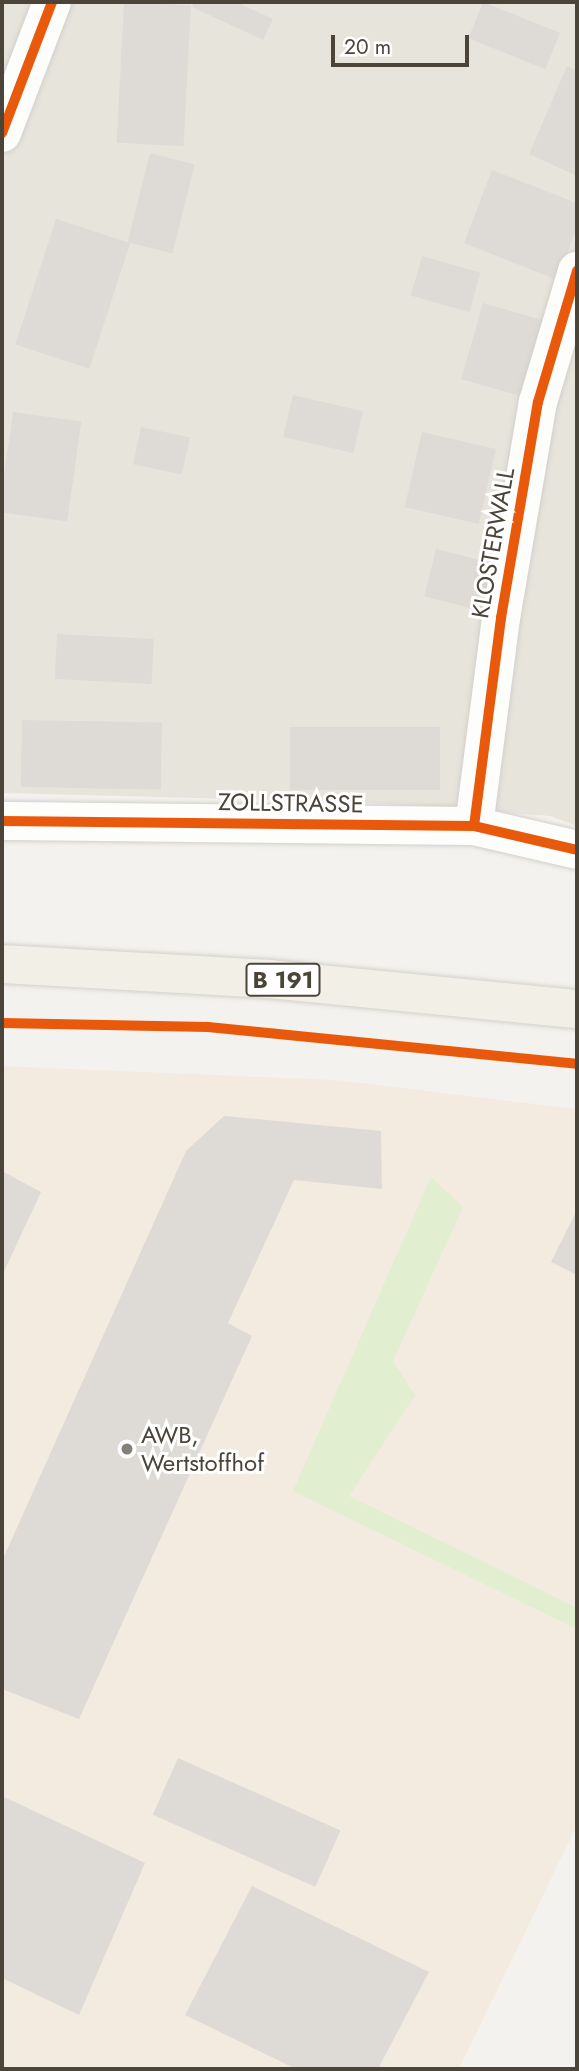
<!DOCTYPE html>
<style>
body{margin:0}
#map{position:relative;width:579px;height:2071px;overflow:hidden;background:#f4f2ee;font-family:Jost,sans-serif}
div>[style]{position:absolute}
.residential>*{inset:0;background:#e7e4dc}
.commercial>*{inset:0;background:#f3ebdf}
.green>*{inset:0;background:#e1eecf}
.building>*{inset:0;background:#dedbd6;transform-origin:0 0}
.roads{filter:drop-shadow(0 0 2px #d2d0cb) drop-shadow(0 0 2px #d2d0cb)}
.minor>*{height:38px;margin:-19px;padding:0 19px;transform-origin:19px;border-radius:19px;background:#fdfdfc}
.major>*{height:38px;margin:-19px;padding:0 19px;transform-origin:19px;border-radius:19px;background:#f2efe6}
.cycleway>*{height:10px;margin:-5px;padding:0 5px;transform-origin:5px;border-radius:5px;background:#e8590c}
.dots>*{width:19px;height:19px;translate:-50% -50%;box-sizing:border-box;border:4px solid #fff;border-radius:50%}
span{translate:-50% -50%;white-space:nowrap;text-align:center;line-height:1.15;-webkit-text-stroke:6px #fff;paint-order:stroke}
.shield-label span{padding:2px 5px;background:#fff;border:2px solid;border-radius:5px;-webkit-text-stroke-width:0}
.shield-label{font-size:23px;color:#4b4439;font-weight:700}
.street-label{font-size:24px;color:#4b4439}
.poi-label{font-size:24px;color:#4b4439}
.left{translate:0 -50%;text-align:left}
.frame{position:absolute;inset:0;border:4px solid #4b4439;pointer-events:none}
.scale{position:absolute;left:331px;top:35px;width:138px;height:32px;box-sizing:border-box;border:4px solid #4b4439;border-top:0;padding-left:9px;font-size:21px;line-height:24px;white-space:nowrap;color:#4b4439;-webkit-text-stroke:5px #fff;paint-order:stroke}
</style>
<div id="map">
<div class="residential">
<i style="clip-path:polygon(2px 2px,577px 2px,577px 826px,550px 816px,359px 802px,2px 793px)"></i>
</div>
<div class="commercial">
<i style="clip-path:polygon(2px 1066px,336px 1080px,577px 1109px,577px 1825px,459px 2069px,2px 2069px)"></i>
</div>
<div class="green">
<i style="clip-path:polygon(431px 1177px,463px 1207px,393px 1361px,415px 1395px,349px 1496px,577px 1608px,577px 1629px,293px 1491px)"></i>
</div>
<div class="building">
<i style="left:124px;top:2px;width:67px;height:141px;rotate:3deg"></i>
<i style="clip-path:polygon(195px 2px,236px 2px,273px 19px,263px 40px,192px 7px)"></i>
<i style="left:483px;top:2px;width:83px;height:39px;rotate:22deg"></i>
<i style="clip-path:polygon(567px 66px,577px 71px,577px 176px,529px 154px)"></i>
<i style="left:150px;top:153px;width:46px;height:92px;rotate:14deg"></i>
<i style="clip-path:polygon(492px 170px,577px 203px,577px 227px,557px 280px,464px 243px)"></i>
<i style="left:56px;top:219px;width:78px;height:132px;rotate:18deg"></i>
<i style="left:422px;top:256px;width:61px;height:41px;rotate:16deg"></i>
<i style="left:483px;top:303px;width:63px;height:79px;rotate:16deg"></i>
<i style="left:293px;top:395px;width:72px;height:43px;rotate:13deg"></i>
<i style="left:13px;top:412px;width:69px;height:101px;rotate:8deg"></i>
<i style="left:141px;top:427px;width:50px;height:38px;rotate:12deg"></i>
<i style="left:422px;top:432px;width:76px;height:77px;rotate:13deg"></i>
<i style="left:436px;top:549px;width:58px;height:49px;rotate:14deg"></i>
<i style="left:57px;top:634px;width:97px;height:45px;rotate:3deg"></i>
<i style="left:22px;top:720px;width:140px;height:67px;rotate:1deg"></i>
<i style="left:290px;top:727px;width:150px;height:63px"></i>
<i style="clip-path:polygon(224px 1116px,381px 1131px,382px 1189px,294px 1180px,228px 1323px,252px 1336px,79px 1719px,2px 1689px,2px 1561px,186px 1151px)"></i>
<i style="clip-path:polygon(2px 1171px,41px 1192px,2px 1276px)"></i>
<i style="clip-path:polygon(577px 1210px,577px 1275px,551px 1262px)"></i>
<i style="left:178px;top:1758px;width:178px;height:62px;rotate:24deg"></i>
<i style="clip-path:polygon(2px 1796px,145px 1863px,79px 2015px,2px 1978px)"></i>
<i style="clip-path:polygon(252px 1886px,429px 1972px,378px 2069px,296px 2069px,185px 2015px)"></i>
</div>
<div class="roads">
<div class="minor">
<i style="left:2px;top:133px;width:140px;rotate:-69.1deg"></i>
<i style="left:2px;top:821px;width:472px;rotate:0.6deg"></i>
<i style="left:474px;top:826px;width:106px;rotate:13.1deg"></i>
<i style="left:474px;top:826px;width:210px;rotate:-82.6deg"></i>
<i style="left:501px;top:618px;width:219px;rotate:-80.3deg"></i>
<i style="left:538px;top:402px;width:137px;rotate:-73.4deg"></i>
</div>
<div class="major">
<i style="left:2px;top:964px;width:267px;rotate:3.2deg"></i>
<i style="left:269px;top:979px;width:309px;rotate:5.6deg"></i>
</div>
</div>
<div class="cycleway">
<i style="left:2px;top:133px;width:140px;rotate:-69.1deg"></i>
<i style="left:2px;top:821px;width:472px;rotate:0.6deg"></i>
<i style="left:474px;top:826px;width:106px;rotate:13.1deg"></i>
<i style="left:474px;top:826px;width:210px;rotate:-82.6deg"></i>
<i style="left:501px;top:618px;width:219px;rotate:-80.3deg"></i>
<i style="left:538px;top:402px;width:137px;rotate:-73.4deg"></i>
<i style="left:2px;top:1023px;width:206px;rotate:1.1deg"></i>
<i style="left:208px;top:1027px;width:371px;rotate:5.7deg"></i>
</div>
<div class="dots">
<i style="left:127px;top:1449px;background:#868178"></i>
</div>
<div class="shield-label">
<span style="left:283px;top:980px">B 191</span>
</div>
<div class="street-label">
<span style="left:493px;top:543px;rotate:-80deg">KLOSTERWALL</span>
<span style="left:291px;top:803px;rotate:1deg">ZOLLSTRASSE</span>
</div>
<div class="poi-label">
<span class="left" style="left:141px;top:1449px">AWB,<br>Wertstoffhof</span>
</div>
<div class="frame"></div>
<div class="scale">20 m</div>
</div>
